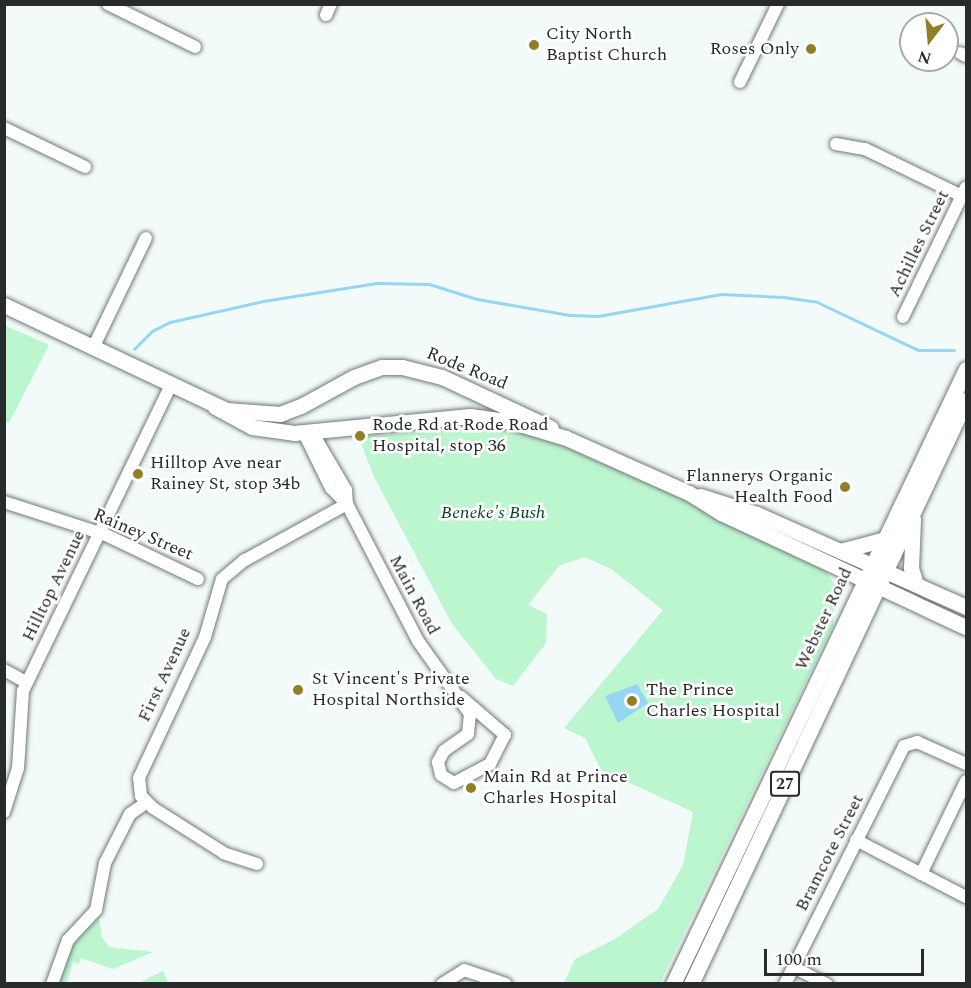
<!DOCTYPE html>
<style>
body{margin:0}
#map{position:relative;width:971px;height:988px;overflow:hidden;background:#f2fbfa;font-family:Spectral,serif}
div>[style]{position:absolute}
.green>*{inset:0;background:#bcf6cf}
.water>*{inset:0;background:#96d6f5}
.stream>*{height:3px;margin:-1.5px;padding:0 1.5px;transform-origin:1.5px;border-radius:1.5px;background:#96d6f5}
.roads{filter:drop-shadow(0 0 2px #717979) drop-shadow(0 0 2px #717979)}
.minor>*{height:12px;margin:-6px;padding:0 6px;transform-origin:6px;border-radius:6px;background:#fff}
.major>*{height:15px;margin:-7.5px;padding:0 7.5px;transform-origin:7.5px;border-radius:7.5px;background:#fff}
.dots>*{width:16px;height:16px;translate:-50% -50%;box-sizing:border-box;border:3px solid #fff;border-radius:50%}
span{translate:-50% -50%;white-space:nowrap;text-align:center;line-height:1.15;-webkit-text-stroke:5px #fff;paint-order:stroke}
.shield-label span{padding:2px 4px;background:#fff;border:2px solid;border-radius:4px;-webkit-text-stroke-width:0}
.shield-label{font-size:16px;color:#282b2b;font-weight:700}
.poi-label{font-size:18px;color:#282b2b}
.left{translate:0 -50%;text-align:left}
.right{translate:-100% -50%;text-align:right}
.street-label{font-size:18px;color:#282b2b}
.park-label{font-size:18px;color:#043e21;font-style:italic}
.frame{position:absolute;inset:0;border:6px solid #282b2b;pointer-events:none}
.north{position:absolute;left:899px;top:12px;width:60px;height:60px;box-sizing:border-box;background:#fff;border:2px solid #a9aaaa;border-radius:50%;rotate:196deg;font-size:16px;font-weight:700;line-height:24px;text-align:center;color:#282b2b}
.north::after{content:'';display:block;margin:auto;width:21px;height:27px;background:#907f26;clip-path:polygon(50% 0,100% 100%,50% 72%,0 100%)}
.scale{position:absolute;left:764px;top:949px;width:160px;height:27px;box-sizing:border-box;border:3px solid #282b2b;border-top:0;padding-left:8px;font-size:18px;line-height:21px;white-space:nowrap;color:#282b2b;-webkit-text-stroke:4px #fff;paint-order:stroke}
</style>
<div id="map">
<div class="green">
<i style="clip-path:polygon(4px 325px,49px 345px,9px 423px,4px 421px)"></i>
<i style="clip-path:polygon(500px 426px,580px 449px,823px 566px,836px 587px,833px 626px,660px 983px,564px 983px,575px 959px,615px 939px,658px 909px,683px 865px,693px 812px,601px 770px,585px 738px,564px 728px,663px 610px,611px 569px,585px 557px,559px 566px,528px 605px,547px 614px,546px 643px,513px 686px,496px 679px,452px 624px,373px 475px,359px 437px)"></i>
<i style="clip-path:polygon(99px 918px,102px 937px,109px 947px,153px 952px,113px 969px,81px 958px,79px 964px,73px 962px,67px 983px,58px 984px,70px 948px)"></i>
<i style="clip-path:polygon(163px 971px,168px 983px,143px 983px,142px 981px)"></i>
</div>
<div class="water">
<i style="clip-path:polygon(637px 684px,648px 703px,618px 723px,605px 696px)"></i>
</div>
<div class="stream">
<i style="left:134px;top:349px;width:25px;rotate:-45deg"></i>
<i style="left:152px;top:331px;width:20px;rotate:-27deg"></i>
<i style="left:170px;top:322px;width:95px;rotate:-12.7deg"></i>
<i style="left:263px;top:301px;width:115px;rotate:-9deg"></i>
<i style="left:377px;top:283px;width:52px;rotate:1.1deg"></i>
<i style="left:429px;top:284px;width:50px;rotate:17.4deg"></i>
<i style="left:477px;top:299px;width:94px;rotate:9.8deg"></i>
<i style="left:570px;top:315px;width:28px;rotate:2deg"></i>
<i style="left:598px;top:316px;width:125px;rotate:-10.1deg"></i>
<i style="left:721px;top:294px;width:62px;rotate:2.8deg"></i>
<i style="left:783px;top:297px;width:34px;rotate:8deg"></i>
<i style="left:817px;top:302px;width:112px;rotate:25.4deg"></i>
<i style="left:918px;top:350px;width:36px"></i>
</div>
<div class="roads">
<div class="minor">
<i style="left:108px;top:4px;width:97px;rotate:26.3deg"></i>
<i style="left:326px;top:15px;width:12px;rotate:-66deg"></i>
<i style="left:960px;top:53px;width:7px;rotate:27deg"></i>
<i style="left:740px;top:82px;width:87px;rotate:-64deg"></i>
<i style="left:4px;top:128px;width:90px;rotate:25.7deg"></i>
<i style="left:836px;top:144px;width:29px;rotate:10deg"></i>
<i style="left:865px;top:149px;width:108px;rotate:25.9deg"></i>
<i style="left:903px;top:317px;width:144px;rotate:-64.1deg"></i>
<i style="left:93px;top:348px;width:122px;rotate:-64.3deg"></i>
<i style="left:312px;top:432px;width:67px;rotate:59.6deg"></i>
<i style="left:346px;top:490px;width:14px;rotate:86deg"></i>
<i style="left:304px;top:433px;width:61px;rotate:63.9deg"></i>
<i style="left:331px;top:488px;width:23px;rotate:45deg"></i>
<i style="left:347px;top:504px;width:154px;rotate:62.6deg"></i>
<i style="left:418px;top:641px;width:90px;rotate:54.5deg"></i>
<i style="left:470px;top:714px;width:20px;rotate:96deg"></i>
<i style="left:468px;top:734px;width:29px;rotate:145deg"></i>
<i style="left:444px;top:751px;width:13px;rotate:119deg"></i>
<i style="left:438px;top:762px;width:13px;rotate:77deg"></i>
<i style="left:441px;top:775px;width:15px;rotate:32deg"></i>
<i style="left:454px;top:783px;width:41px;rotate:-27.8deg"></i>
<i style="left:490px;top:764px;width:33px;rotate:-63deg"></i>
<i style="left:505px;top:735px;width:58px;rotate:-139.2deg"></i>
<i style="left:4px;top:502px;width:107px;rotate:17.9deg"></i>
<i style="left:106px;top:535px;width:102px;rotate:25.6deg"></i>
<i style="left:4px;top:670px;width:25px;rotate:29deg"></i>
<i style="left:4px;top:812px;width:46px;rotate:-72.3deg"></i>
<i style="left:18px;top:768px;width:77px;rotate:-86.3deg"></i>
<i style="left:23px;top:691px;width:340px;rotate:-64.2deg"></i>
<i style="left:856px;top:840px;width:124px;rotate:27.4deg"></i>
<i style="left:257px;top:864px;width:35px;rotate:-162deg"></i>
<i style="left:224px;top:853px;width:84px;rotate:-147.6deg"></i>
<i style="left:153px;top:808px;width:17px;rotate:-135deg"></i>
<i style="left:141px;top:796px;width:18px;rotate:-96deg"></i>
<i style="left:139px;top:778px;width:156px;rotate:-64.9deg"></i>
<i style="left:205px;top:637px;width:60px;rotate:-73.7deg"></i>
<i style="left:222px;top:579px;width:30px;rotate:-40deg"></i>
<i style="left:245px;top:560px;width:116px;rotate:-28.8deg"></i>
<i style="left:921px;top:874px;width:103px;rotate:-64.2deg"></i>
<i style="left:793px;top:967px;width:38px;rotate:27deg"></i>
<i style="left:52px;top:984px;width:47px;rotate:-70deg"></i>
<i style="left:68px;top:940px;width:41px;rotate:-47deg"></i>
<i style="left:96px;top:910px;width:48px;rotate:-79.2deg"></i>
<i style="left:105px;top:863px;width:55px;rotate:-63deg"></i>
<i style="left:130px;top:814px;width:19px;rotate:-35deg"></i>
<i style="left:442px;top:984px;width:26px;rotate:-32deg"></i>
<i style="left:464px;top:970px;width:44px;rotate:18.4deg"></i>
<i style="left:785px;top:984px;width:266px;rotate:-63.4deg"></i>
<i style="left:904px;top:746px;width:14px;rotate:-17deg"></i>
<i style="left:917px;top:742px;width:54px;rotate:24.2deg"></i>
</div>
<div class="major">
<i style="left:4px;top:305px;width:246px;rotate:25.3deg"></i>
<i style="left:226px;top:410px;width:54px;rotate:4.2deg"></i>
<i style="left:280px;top:414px;width:22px;rotate:-21deg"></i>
<i style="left:301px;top:406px;width:60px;rotate:-28.7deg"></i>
<i style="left:354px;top:377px;width:30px;rotate:-20deg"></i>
<i style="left:382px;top:367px;width:20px"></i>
<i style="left:402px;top:367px;width:41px;rotate:14deg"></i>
<i style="left:442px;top:377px;width:120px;rotate:25.1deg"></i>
<i style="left:215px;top:407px;width:42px;rotate:28.4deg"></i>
<i style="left:252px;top:427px;width:42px;rotate:8.1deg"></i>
<i style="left:294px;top:433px;width:177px;rotate:-5.5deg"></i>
<i style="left:470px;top:416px;width:43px;rotate:7.9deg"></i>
<i style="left:513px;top:422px;width:55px;rotate:16.8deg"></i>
<i style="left:566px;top:438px;width:135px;rotate:24.1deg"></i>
<i style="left:689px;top:493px;width:38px;rotate:32deg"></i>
<i style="left:721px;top:513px;width:270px;rotate:25deg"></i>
<i style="left:700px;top:496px;width:60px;rotate:17.5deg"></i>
<i style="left:757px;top:514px;width:229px;rotate:24deg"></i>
<i style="left:913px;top:519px;width:49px;rotate:92.3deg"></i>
<i style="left:911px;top:568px;width:17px;rotate:73deg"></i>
<i style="left:840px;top:551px;width:43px;rotate:-14.7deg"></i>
<i style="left:673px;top:984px;width:681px;rotate:-64.53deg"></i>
<i style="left:691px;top:984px;width:646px;rotate:-64.78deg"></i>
</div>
</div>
<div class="dots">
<i style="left:534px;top:45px;background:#907f26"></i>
<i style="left:811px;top:49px;background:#907f26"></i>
<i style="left:360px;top:436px;background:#907f26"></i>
<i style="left:138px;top:474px;background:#907f26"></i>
<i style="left:845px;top:487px;background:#907f26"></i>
<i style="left:298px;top:690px;background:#907f26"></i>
<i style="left:632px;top:701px;background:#907f26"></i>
<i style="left:471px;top:788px;background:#907f26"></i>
</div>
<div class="shield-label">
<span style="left:785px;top:784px">27</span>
</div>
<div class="poi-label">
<span class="left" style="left:546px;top:45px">City North<br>Baptist Church</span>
<span class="right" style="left:799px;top:49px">Roses Only</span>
<span class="left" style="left:372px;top:436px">Rode Rd at Rode Road<br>Hospital, stop 36</span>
<span class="left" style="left:150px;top:474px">Hilltop Ave near<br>Rainey St, stop 34b</span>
<span class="right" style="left:833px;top:487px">Flannerys Organic<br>Health Food</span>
<span class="left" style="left:312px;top:690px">St Vincent's Private<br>Hospital Northside</span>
<span class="left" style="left:646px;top:701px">The Prince<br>Charles Hospital</span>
<span class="left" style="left:483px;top:788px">Main Rd at Prince<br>Charles Hospital</span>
</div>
<div class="street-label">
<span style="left:919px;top:244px;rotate:-64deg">Achilles Street</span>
<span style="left:467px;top:369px;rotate:22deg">Rode Road</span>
<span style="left:143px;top:535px;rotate:23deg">Rainey Street</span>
<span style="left:54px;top:586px;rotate:-64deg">Hilltop Avenue</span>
<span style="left:414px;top:595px;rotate:62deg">Main Road</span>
<span style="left:824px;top:619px;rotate:-65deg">Webster Road</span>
<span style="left:165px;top:675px;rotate:-65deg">First Avenue</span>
<span style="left:830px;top:853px;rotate:-63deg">Bramcote Street</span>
</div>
<div class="park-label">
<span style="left:493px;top:513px">Beneke's Bush</span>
</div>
<div class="frame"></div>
<div class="north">N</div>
<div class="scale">100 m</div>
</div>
